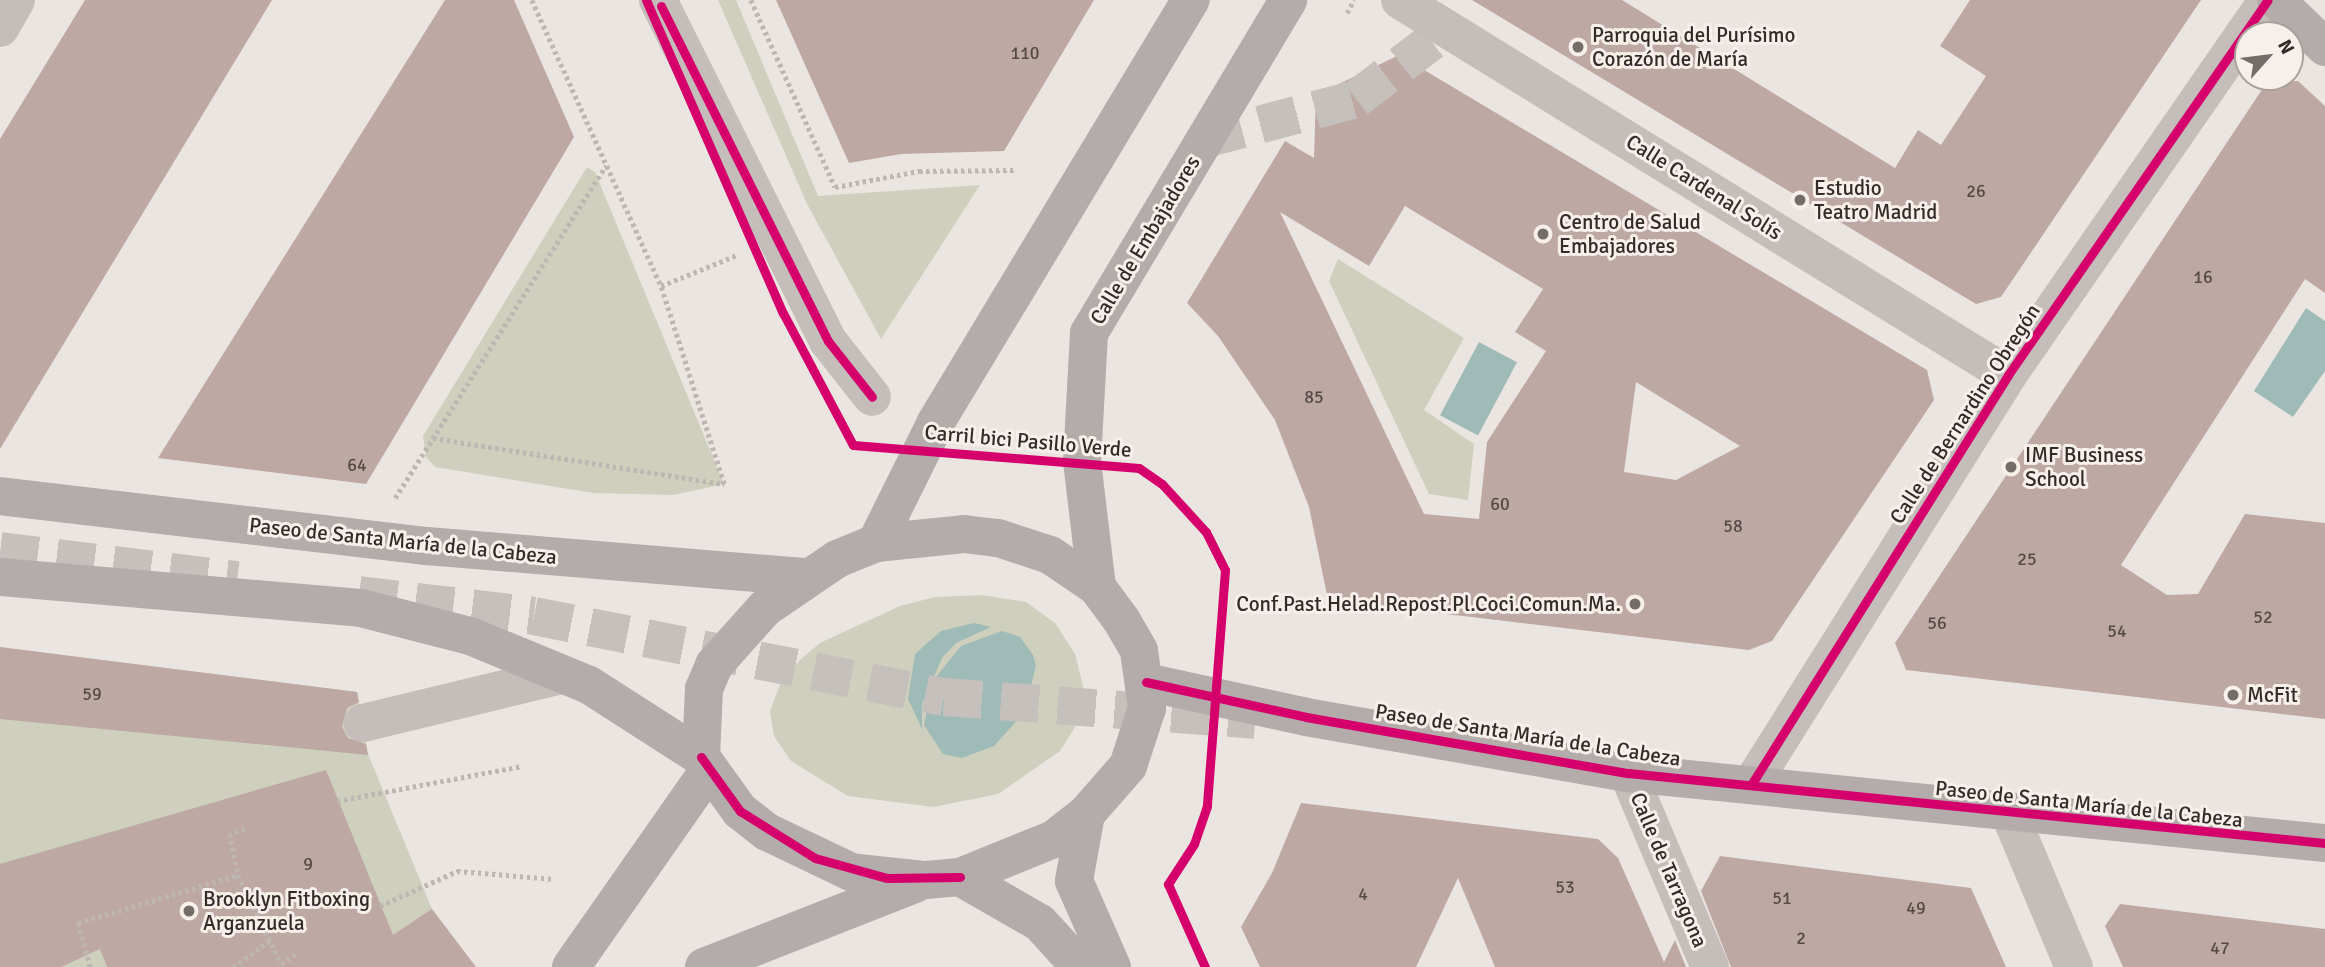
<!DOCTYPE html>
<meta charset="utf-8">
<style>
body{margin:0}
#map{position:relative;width:2325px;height:967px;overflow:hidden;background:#ebe5e1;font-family:Signika,sans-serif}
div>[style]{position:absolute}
.green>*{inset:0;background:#cecfbc}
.water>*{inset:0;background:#9fbbb7;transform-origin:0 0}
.building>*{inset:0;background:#bda8a4}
.minor-tunnel>*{height:38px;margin-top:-19px;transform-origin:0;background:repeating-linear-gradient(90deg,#c6c0bc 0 38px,transparent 0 57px)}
.major-tunnel>*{height:38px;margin-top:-19px;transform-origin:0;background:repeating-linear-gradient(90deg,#c6c0bc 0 38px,transparent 0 57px)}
.path>*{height:4.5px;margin-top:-2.25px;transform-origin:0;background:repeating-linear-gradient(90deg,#bdb6b3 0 3.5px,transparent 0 7px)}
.minor>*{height:38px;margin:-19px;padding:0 19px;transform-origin:19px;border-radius:19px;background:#c4bdba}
.major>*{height:38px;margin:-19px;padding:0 19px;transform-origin:19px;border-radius:19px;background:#b3acaa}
.cycleway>*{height:9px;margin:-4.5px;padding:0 4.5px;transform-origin:4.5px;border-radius:4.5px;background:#d6006c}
.dots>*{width:19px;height:19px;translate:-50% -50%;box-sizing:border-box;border:4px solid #f7efe9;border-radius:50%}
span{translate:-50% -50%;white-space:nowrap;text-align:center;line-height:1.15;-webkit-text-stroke:6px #f7efe9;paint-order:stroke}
.number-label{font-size:18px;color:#564a48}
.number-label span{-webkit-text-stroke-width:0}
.poi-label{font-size:21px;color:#342b29}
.left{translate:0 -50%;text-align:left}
.right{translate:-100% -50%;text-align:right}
.street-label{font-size:21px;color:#342b29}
.north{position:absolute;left:2234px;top:21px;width:70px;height:70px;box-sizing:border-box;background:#f7efe9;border:2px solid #a9a19c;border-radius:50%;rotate:62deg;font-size:19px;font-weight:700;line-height:28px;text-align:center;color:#342b29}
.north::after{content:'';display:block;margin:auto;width:24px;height:32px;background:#746c69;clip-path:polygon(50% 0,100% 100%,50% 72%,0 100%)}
</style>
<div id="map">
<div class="green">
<i style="clip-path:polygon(718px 0,736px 0,818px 196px,980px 185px,881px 339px,807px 204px)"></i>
<i style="clip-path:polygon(587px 167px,595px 172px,724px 484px,673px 495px,593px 493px,435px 467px,426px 457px,423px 436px)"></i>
<i style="clip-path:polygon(1338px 259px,1464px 338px,1424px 410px,1474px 444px,1468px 500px,1429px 494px,1329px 281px)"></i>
<i style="clip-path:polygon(982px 595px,1026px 602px,1055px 623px,1075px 654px,1083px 686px,1079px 721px,1060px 751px,998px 794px,933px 807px,848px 796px,791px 761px,774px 736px,770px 711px,780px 685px,800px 660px,820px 643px,900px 606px,935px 597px)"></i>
<i style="clip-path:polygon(0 648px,357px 692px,368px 754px,432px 909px,471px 961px,467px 967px,0 967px)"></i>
</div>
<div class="water">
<i style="clip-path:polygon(2306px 308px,2325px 321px,2325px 371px,2293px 417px,2254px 391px)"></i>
<i style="left:1479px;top:342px;width:43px;height:83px;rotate:28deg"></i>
<i style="clip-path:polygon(974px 623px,991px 627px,956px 643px,942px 658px,922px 704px,922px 729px,908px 699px,915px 654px,941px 631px)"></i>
<i style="clip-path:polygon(1002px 631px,1020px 637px,1033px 655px,1036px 666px,1024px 713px,994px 746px,962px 758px,943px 754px,924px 725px,932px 682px,961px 646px)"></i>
</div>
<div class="building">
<i style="clip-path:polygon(85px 0,272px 0,0 449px,0 139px)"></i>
<i style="clip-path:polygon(445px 0,514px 0,574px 137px,366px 484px,158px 458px)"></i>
<i style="clip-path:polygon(776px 0,1094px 0,1004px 151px,901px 154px,849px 163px)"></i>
<i style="clip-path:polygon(1472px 0,1622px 0,1895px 168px,1918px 130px,1941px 145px,1986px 76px,1940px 46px,1970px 0,2201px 0,2001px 297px,1976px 304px)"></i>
<i style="clip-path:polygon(evenodd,1399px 55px,1927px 370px,1934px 400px,1772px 641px,1749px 650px,1328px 600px,1309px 507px,1275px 420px,1218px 336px,1187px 303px,1285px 141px,1314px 158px,1316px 95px,1399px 55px,1405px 206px,1543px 289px,1515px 332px,1546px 351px,1487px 442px,1479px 519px,1424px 514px,1280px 212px,1369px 266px,1405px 206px,1399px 55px,1636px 382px,1740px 446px,1676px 480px,1624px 472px,1636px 382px)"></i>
<i style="clip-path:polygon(2298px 81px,2325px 106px,2325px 293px,2305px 279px,2121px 565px,2167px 595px,2198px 594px,2245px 514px,2325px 523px,2325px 719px,1906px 670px,1895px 643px,2267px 82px)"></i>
<i style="clip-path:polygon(0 647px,357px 692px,359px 702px,347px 708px,342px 727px,348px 738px,366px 744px,368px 755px,0 719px)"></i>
<i style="clip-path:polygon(326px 770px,393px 935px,432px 909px,476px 967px,107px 967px,100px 949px,61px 967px,0 967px,0 864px)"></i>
<i style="clip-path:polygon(1301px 803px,1598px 839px,1618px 858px,1664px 962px,1675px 940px,1686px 967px,1495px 967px,1458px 878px,1416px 967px,1260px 967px,1241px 927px,1272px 873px)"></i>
<i style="clip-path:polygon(1720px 856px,1971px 888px,2006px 967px,1731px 967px,1701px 891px)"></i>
<i style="clip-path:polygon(2120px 904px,2325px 929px,2325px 967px,2123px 967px,2105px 926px)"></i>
</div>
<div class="minor-tunnel">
<i style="left:1205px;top:139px;width:156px;rotate:-14.8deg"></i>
<i style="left:1356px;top:99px;width:116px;rotate:-37.3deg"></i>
</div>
<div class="major-tunnel">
<i style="left:0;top:551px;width:239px;rotate:7deg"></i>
<i style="left:359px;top:595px;width:176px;rotate:6.8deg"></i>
<i style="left:534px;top:616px;width:418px;rotate:11.2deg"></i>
<i style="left:944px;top:697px;width:312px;rotate:4.2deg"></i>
</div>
<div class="path">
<i style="left:532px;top:0;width:314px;rotate:65.7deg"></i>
<i style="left:661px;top:286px;width:82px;rotate:-22.2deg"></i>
<i style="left:751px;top:0;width:205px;rotate:65.8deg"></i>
<i style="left:835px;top:187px;width:86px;rotate:-10.8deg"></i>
<i style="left:919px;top:171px;width:96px;rotate:-0.6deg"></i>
<i style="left:1347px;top:13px;width:15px;rotate:-62deg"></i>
<i style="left:433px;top:438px;width:295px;rotate:9deg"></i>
<i style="left:724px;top:484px;width:208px;rotate:-107.7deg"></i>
<i style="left:395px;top:498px;width:394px;rotate:-57.6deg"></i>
<i style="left:337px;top:801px;width:188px;rotate:-10.7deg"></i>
<i style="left:245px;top:829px;width:16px;rotate:162deg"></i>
<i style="left:230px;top:834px;width:42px;rotate:79deg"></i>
<i style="left:238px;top:875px;width:99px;rotate:64.2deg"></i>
<i style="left:281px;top:964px;width:19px;rotate:-35deg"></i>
<i style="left:380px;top:906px;width:85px;rotate:-24.4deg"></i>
<i style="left:457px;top:871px;width:98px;rotate:4.7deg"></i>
<i style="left:90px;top:967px;width:46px;rotate:-105.3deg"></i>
<i style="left:78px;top:923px;width:167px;rotate:-16.7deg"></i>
<i style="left:233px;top:967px;width:45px;rotate:-35.1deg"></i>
</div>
<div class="minor">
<i style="left:658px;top:0;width:381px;rotate:63.5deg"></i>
<i style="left:828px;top:341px;width:71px;rotate:51.8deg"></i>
<i style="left:1400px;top:0;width:714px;rotate:31.67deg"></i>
<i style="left:0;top:28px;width:32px;rotate:-60deg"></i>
<i style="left:363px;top:723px;width:205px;rotate:-13.6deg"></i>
<i style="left:1628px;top:773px;width:211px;rotate:67.1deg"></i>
<i style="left:1751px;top:785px;width:484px;rotate:-57.9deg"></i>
<i style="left:2008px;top:375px;width:456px;rotate:-55.3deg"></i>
<i style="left:2010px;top:815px;width:165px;rotate:67.2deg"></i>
</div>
<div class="major">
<i style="left:2276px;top:0;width:68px;rotate:43.8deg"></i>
<i style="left:0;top:496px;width:430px;rotate:6.7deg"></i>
<i style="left:427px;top:546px;width:381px;rotate:4.7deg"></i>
<i style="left:964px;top:534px;width:34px;rotate:7deg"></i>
<i style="left:998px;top:538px;width:55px;rotate:18.1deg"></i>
<i style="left:1050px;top:555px;width:57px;rotate:34.2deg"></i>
<i style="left:1097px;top:587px;width:42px;rotate:53.7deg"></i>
<i style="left:1122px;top:621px;width:34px;rotate:60deg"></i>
<i style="left:1139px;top:651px;width:58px;rotate:82deg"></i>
<i style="left:1147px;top:708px;width:61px;rotate:108.1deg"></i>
<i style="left:1128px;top:766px;width:64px;rotate:131.2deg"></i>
<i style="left:1086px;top:814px;width:41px;rotate:142deg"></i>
<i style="left:1054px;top:839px;width:101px;rotate:158deg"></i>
<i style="left:960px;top:877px;width:37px;rotate:175deg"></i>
<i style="left:923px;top:880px;width:72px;rotate:-173.7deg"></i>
<i style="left:851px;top:872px;width:93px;rotate:-154.5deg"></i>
<i style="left:767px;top:832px;width:34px;rotate:-142deg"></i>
<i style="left:740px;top:811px;width:67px;rotate:-125.8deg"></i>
<i style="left:701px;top:757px;width:68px;rotate:-87.5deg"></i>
<i style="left:704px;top:689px;width:26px;rotate:-67deg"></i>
<i style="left:714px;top:665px;width:76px;rotate:-48.2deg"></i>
<i style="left:765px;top:608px;width:87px;rotate:-34.2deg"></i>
<i style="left:837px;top:559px;width:42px;rotate:-22.3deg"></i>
<i style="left:876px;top:543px;width:88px;rotate:-5.8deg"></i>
<i style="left:876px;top:543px;width:135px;rotate:-63.6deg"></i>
<i style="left:936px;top:422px;width:493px;rotate:-58.9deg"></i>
<i style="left:0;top:577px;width:362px;rotate:4.9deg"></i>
<i style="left:361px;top:608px;width:113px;rotate:14.4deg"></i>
<i style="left:470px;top:636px;width:129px;rotate:22.4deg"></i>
<i style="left:589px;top:685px;width:133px;rotate:32.7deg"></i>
<i style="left:1097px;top:587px;width:126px;rotate:-96.8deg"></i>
<i style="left:1082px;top:462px;width:129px;rotate:-86.9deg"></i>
<i style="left:1089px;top:333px;width:388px;rotate:-59.1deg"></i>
<i style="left:1146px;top:682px;width:164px;rotate:12.3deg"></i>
<i style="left:1306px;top:717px;width:327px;rotate:9.9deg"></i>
<i style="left:1628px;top:773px;width:701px;rotate:5.74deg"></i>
<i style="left:1086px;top:814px;width:68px;rotate:100.2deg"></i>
<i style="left:1074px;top:881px;width:94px;rotate:66.2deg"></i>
<i style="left:960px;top:877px;width:92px;rotate:29.9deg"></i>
<i style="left:1040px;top:923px;width:59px;rotate:47.7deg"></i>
<i style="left:571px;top:967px;width:239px;rotate:-55deg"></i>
<i style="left:704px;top:967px;width:227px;rotate:-21.5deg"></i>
</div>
<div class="cycleway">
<i style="left:646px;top:0;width:342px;rotate:66.4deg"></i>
<i style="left:783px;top:313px;width:149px;rotate:62.1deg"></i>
<i style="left:853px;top:445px;width:287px;rotate:4.6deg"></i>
<i style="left:1139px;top:468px;width:28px;rotate:35deg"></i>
<i style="left:1162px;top:484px;width:65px;rotate:47.5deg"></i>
<i style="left:1206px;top:532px;width:42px;rotate:63.4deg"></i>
<i style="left:1225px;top:570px;width:237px;rotate:94.4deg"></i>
<i style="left:1207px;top:806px;width:40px;rotate:108.9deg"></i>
<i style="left:1194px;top:844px;width:48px;rotate:123deg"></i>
<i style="left:1168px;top:884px;width:91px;rotate:66deg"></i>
<i style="left:661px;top:6px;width:374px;rotate:63.5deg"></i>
<i style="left:828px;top:341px;width:71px;rotate:51.8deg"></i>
<i style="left:1146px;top:682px;width:164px;rotate:12.3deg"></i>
<i style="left:1306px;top:717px;width:327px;rotate:9.9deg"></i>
<i style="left:1628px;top:773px;width:701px;rotate:5.74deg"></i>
<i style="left:701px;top:757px;width:67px;rotate:54.2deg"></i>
<i style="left:740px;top:811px;width:89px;rotate:32.1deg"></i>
<i style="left:815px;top:858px;width:75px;rotate:15.5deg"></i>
<i style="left:887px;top:878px;width:73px;rotate:-0.8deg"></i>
<i style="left:1751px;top:785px;width:484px;rotate:-57.9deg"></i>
<i style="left:2008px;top:375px;width:456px;rotate:-55.3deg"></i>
</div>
<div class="dots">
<i style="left:1578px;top:47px;background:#746c69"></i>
<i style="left:1800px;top:200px;background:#746c69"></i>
<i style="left:1543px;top:234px;background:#746c69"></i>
<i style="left:2011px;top:467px;background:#746c69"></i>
<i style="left:1635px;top:604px;background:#746c69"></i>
<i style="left:2233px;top:695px;background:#746c69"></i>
<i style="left:189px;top:911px;background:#746c69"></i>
</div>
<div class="number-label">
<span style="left:1025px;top:53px">110</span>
<span style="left:1976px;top:191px">26</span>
<span style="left:2203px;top:277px">16</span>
<span style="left:1314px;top:397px">85</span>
<span style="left:357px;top:465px">64</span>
<span style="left:1500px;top:504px">60</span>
<span style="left:1733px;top:526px">58</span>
<span style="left:2027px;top:559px">25</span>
<span style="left:2263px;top:617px">52</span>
<span style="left:1937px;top:623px">56</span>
<span style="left:2117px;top:631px">54</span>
<span style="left:92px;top:694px">59</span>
<span style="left:308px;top:864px">9</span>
<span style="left:1565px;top:887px">53</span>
<span style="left:1363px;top:894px">4</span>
<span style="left:1782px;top:898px">51</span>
<span style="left:1916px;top:908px">49</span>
<span style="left:1801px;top:938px">2</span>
<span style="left:2220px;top:948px">47</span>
</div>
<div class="poi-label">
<span class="left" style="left:1592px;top:47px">Parroquia del Purísimo<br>Corazón de María</span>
<span class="left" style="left:1814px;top:200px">Estudio<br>Teatro Madrid</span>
<span class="left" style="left:1559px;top:234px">Centro de Salud<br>Embajadores</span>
<span class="left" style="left:2025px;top:467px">IMF Business<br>School</span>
<span class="right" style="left:1621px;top:604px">Conf.Past.Helad.Repost.Pl.Coci.Comun.Ma.</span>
<span class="left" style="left:2247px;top:695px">McFit</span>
<span class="left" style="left:203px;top:911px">Brooklyn Fitboxing<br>Arganzuela</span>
</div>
<div class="street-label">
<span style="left:1704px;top:187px;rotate:32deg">Calle Cardenal Solís</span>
<span style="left:1145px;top:240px;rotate:-59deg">Calle de Embajadores</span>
<span style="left:1965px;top:414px;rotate:-57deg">Calle de Bernardino Obregón</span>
<span style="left:1028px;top:441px;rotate:5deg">Carril bici Pasillo Verde</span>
<span style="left:403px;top:541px;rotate:6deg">Paseo de Santa María de la Cabeza</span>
<span style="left:1528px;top:735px;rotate:9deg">Paseo de Santa María de la Cabeza</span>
<span style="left:2089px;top:804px;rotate:6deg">Paseo de Santa María de la Cabeza</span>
<span style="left:1669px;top:870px;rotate:67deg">Calle de Tarragona</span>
</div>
<div class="north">N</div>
</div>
